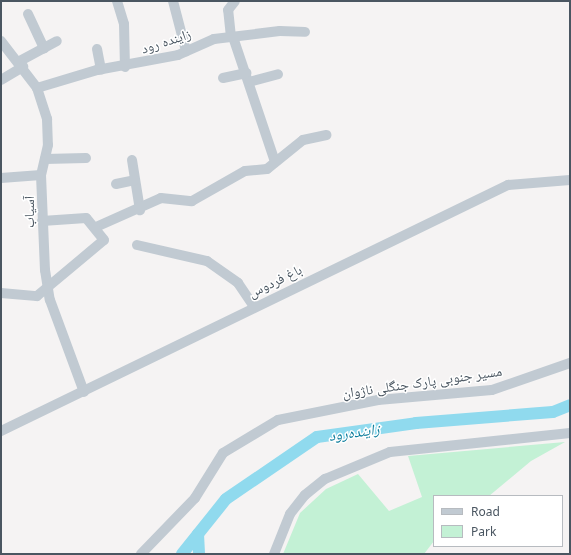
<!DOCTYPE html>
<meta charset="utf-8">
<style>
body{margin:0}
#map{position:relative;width:571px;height:555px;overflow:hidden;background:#f5f3f3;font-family:"Noto Sans","Noto Naskh Arabic",sans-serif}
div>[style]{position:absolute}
.green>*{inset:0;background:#c3f1d5}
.river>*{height:12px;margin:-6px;padding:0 6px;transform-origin:6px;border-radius:6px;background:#90daee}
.minor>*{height:10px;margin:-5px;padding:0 5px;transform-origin:5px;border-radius:5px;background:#c1cad2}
span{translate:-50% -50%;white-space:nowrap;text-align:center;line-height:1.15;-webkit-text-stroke:3px #fff;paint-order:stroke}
.street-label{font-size:14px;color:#4a5661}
.water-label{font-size:15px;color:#0c7c9b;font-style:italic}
.frame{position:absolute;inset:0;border:2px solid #4a5661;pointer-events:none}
.legend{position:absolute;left:433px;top:495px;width:130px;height:52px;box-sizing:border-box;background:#fff;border:1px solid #b7bbc0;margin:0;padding:5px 7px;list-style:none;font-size:12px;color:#4a5661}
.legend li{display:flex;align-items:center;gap:8px;height:20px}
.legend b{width:20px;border:1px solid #b7bbc0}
</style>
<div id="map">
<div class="green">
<i style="clip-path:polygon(565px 442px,531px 461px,489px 496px,434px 496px,434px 541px,424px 554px,283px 554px,300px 513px,326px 489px,358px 474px,389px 511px,422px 497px,408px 456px)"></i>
</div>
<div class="river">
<i style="left:198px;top:534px;width:20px;rotate:87deg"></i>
<i style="left:182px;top:554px;width:70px;rotate:-51.3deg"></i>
<i style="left:226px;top:499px;width:110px;rotate:-34.3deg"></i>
<i style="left:317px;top:437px;width:100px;rotate:-8deg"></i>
<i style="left:416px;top:423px;width:137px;rotate:-4.6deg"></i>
<i style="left:553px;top:412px;width:18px;rotate:-22deg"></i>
</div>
<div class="minor">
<i style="left:117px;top:1px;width:24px;rotate:73deg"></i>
<i style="left:124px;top:24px;width:43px;rotate:88.7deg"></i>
<i style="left:173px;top:1px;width:52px;rotate:75.4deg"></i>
<i style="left:28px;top:14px;width:38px;rotate:65deg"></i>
<i style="left:231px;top:37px;width:27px;rotate:-96deg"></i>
<i style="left:228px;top:10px;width:11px;rotate:-52deg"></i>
<i style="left:233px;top:37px;width:132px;rotate:71.4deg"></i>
<i style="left:1px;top:41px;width:59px;rotate:52.5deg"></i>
<i style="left:37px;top:88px;width:33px;rotate:72deg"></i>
<i style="left:47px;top:119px;width:26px;rotate:88deg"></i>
<i style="left:48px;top:145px;width:31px;rotate:103deg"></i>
<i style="left:41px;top:175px;width:95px;rotate:87.6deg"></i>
<i style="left:45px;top:270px;width:30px;rotate:81deg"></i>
<i style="left:50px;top:300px;width:98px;rotate:69.7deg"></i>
<i style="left:97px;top:49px;width:21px;rotate:79deg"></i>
<i style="left:18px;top:62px;width:44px;rotate:-28.3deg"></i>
<i style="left:223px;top:78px;width:24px;rotate:-12deg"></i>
<i style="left:1px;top:80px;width:26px;rotate:-31deg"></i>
<i style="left:249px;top:82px;width:30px;rotate:-15deg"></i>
<i style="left:37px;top:88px;width:63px;rotate:-16.7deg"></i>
<i style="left:97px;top:70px;width:82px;rotate:-10.5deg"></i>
<i style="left:178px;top:55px;width:39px;rotate:-24deg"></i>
<i style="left:214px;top:39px;width:66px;rotate:-6.9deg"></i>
<i style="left:280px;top:31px;width:25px;rotate:2deg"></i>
<i style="left:45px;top:159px;width:41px;rotate:-1.4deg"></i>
<i style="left:132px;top:160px;width:51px;rotate:80.9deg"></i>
<i style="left:1px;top:178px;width:40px;rotate:-4.3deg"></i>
<i style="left:116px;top:184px;width:19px;rotate:-12deg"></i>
<i style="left:96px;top:227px;width:71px;rotate:-24deg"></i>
<i style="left:161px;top:198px;width:31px;rotate:6deg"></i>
<i style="left:192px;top:201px;width:61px;rotate:-29.5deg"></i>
<i style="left:245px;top:171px;width:22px;rotate:-5deg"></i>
<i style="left:267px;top:169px;width:46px;rotate:-38.9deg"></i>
<i style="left:303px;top:140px;width:24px;rotate:-12deg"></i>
<i style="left:137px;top:245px;width:72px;rotate:12.9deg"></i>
<i style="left:207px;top:261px;width:38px;rotate:35deg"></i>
<i style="left:238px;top:283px;width:29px;rotate:56deg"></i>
<i style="left:1px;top:293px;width:36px;rotate:5deg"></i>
<i style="left:37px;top:296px;width:87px;rotate:-39.9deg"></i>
<i style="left:104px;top:240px;width:28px;rotate:-129deg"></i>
<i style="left:86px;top:218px;width:44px;rotate:176.1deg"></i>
<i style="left:1px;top:431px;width:564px;rotate:-25.88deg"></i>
<i style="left:508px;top:185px;width:62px;rotate:-4.6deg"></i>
<i style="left:141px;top:554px;width:78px;rotate:-46deg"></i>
<i style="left:195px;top:498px;width:53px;rotate:-58.1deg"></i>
<i style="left:223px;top:453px;width:64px;rotate:-31deg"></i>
<i style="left:278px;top:420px;width:102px;rotate:-11.3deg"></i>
<i style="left:378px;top:400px;width:114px;rotate:-5deg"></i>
<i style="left:492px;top:390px;width:83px;rotate:-19.1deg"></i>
<i style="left:274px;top:554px;width:43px;rotate:-68.2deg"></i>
<i style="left:290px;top:514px;width:24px;rotate:-52deg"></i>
<i style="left:305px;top:495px;width:26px;rotate:-39deg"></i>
<i style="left:325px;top:479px;width:70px;rotate:-22.6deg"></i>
<i style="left:390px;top:452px;width:181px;rotate:-6deg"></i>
</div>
<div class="street-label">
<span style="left:166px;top:41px;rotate:-18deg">زاینده رود</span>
<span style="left:29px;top:212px;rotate:-90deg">آسیاب</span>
<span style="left:275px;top:281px;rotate:-26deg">باغ فردوس</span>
<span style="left:422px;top:382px;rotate:-8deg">مسیر جنوبی پارک جنگلی ناژوان</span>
</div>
<div class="water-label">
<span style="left:354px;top:432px;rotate:-8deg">زاینده‌رود</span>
</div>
<div class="frame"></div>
<ul class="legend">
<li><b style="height:5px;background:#c1cad2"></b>Road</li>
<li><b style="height:11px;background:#c3f1d5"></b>Park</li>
</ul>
</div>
